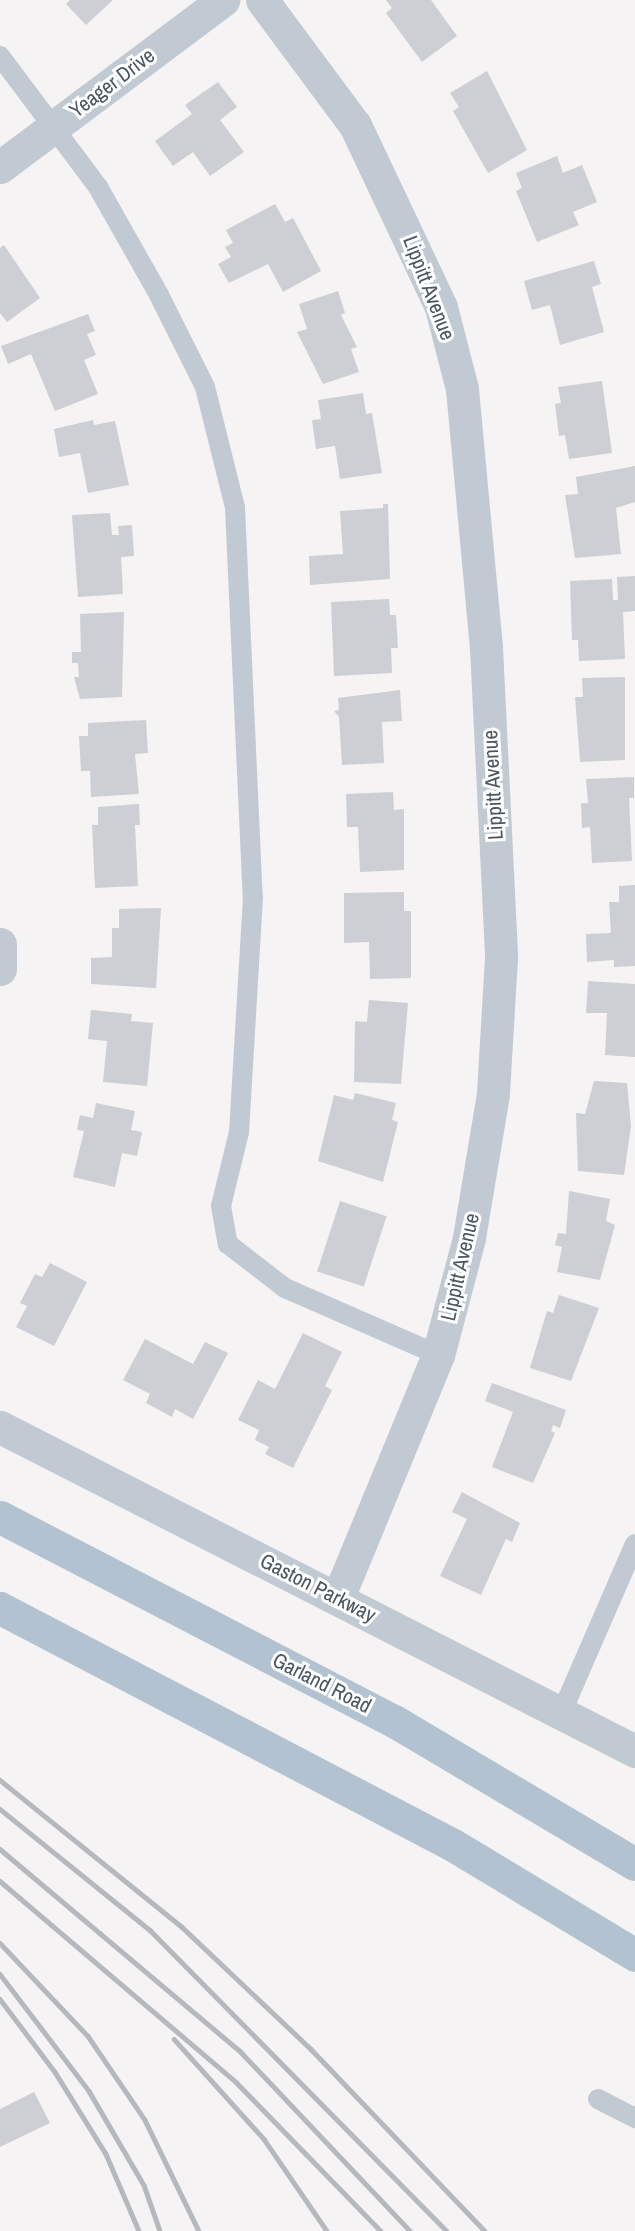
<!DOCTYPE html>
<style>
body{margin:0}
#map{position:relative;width:635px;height:2231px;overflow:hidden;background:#f5f3f3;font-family:"Archivo Narrow",sans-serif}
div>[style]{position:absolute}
.building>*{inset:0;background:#cdcfd5;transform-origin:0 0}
.lane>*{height:20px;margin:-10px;padding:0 10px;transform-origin:10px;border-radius:10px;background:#c1cad2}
.street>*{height:33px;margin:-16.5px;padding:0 16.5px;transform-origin:16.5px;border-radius:16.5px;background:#c1cad2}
.primary>*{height:33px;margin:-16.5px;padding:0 16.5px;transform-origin:16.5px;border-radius:16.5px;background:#b3c2d1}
.rail>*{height:4.5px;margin:-2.25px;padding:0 2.25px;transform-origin:2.25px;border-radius:2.25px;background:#b5b8bd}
span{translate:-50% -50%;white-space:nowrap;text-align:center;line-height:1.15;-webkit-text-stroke:6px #fff;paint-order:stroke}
.street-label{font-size:21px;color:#4a5661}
</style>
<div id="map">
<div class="building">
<i style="clip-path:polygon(70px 0,113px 0,86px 25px,66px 4px)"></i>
<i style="clip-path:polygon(386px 0,431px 0,457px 36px,422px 62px,386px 13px,392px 8px)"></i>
<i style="clip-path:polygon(487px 71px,527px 150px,488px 173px,453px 111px,459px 107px,450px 93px)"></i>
<i style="clip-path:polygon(218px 82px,237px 107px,220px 120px,244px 152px,210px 176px,193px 152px,173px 166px,155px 141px,192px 114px,185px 105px)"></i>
<i style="clip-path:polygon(557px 156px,563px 173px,582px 165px,597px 202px,573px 212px,579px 225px,537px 242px,516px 191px,522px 188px,516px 173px)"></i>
<i style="clip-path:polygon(275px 204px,285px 222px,293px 218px,321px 271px,283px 292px,268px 264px,229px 283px,218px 264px,231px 257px,225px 247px,233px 243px,226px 230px)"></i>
<i style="clip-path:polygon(4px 245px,40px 298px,7px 322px,0 313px,0 248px)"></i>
<i style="clip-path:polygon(594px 261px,601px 284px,592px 287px,604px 332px,560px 345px,550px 305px,532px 310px,524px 281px)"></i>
<i style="clip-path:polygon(338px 291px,345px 313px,341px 315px,357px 347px,351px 349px,359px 372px,323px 384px,297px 332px,307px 329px,299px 304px)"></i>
<i style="clip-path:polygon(88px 314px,95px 331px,87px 334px,96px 355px,84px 360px,98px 394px,55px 411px,31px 354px,8px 364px,1px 346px)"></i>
<i style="clip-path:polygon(602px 381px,612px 453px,569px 459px,565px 435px,559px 436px,555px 404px,561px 403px,558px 387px)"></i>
<i style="clip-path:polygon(363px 393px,366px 414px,372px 413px,382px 473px,340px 479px,335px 446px,316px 449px,312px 420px,321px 419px,318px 400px)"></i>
<i style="clip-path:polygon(93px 420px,94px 425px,115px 421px,129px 485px,88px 493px,80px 453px,59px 457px,54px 429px)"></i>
<i style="clip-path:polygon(635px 466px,635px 502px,616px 508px,621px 554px,575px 558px,565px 495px,578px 494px,576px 477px)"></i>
<i style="clip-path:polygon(383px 504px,388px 504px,390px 579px,310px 585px,309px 556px,343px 554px,340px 511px,383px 508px)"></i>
<i style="clip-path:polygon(110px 513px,112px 535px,119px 535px,118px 526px,132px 525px,134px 556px,121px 557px,123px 594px,78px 597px,72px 515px)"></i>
<i style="clip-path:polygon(635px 576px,635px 611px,623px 612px,625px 659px,579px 661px,578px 640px,572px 640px,570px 581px,612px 579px,613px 600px,618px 600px,617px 577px)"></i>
<i style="clip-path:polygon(389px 599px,390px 615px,396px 615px,398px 648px,391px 648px,392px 673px,334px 676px,331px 602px)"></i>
<i style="clip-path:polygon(124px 612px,122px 697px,80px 699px,74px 677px,79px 677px,78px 663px,72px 663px,72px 652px,81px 652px,80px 614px)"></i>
<i style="clip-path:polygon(625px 677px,625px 760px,580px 762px,575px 697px,583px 697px,582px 678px)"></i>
<i style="clip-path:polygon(400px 690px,402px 721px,382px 722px,384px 763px,342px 765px,339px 717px,334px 711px,339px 710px,338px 698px)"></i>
<i style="clip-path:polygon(146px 720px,148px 753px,135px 754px,139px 794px,91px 797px,90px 771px,81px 771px,79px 736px,88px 736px,88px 723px)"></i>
<i style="clip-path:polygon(634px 777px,634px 798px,629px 798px,632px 861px,592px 863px,590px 827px,582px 828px,581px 803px,588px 803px,586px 779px)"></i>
<i style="clip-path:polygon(393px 792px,394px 810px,404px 809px,404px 870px,360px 872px,358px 827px,347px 827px,346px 794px)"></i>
<i style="clip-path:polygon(139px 804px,140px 825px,135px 825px,138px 886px,95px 888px,92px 825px,98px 825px,98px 807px)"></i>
<i style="clip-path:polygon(635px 885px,635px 966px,614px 967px,614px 960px,587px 962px,586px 934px,611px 933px,609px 902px,619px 902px,619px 886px)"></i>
<i style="clip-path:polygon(404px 892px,404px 911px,411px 911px,411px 978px,370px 979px,369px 942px,344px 943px,344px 893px)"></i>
<i style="clip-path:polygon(161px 908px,156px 988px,91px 984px,91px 958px,112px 957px,112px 928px,119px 928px,119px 909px)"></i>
<i style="clip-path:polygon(588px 981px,635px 984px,635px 1057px,605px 1055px,607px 1013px,586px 1013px)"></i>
<i style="clip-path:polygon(369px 1000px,408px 1003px,401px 1084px,354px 1082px,355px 1021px,367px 1022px)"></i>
<i style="clip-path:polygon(91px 1010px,132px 1014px,131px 1021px,153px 1023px,147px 1086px,103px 1082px,107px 1041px,88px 1039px)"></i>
<i style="clip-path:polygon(594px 1081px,627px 1083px,631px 1126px,624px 1175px,578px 1171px,576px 1113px,585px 1114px)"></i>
<i style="clip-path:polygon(355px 1093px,396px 1103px,392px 1120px,398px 1122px,383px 1182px,318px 1161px,334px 1095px,353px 1100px)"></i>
<i style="clip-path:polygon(96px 1103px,135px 1111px,131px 1130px,142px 1132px,137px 1156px,122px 1153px,115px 1187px,73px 1177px,84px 1131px,77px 1130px,80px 1115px,93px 1118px)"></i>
<i style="clip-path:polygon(569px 1191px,610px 1199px,606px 1221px,615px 1225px,600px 1280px,557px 1272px,562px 1247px,555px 1245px,558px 1233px,566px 1234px)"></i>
<i style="left:340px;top:1201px;width:49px;height:74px;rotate:18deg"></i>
<i style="clip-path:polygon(50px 1263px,87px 1282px,54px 1346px,16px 1327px,27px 1306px,20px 1303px,35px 1274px,42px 1277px)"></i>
<i style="clip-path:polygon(559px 1295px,599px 1308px,571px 1381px,530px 1368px,547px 1311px,553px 1313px)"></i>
<i style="clip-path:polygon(303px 1333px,342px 1352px,325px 1386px,332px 1390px,293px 1468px,265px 1454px,269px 1447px,255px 1440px,259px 1430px,238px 1420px,258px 1380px,275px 1389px)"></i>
<i style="clip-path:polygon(145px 1339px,193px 1364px,205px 1342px,228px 1353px,193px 1419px,175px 1409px,172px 1417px,146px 1403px,150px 1394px,123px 1380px)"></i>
<i style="clip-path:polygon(492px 1383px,566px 1410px,560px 1428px,553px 1425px,551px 1431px,555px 1433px,533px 1483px,492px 1467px,513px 1412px,485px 1401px)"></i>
<i style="clip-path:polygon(462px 1492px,520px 1523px,512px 1542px,506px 1539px,481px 1595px,440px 1576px,467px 1519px,452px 1512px)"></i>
<i style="clip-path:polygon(34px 2092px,50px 2123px,0 2147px,0 2109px)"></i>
</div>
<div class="lane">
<i style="left:0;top:56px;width:164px;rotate:53.2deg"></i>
<i style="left:98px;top:187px;width:124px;rotate:60.5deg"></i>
<i style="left:159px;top:295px;width:103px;rotate:63.4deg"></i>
<i style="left:205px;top:387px;width:124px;rotate:76deg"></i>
<i style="left:235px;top:507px;width:390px;rotate:87.4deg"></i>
<i style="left:253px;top:897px;width:235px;rotate:93.4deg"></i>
<i style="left:239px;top:1132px;width:76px;rotate:103.7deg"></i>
<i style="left:221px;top:1206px;width:39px;rotate:80deg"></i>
<i style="left:228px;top:1244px;width:72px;rotate:37.7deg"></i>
<i style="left:285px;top:1288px;width:167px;rotate:23.6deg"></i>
<i style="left:561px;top:1714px;width:185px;rotate:-66.5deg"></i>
<i style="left:598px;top:2099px;width:42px;rotate:27.2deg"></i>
</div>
<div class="street">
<i style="left:262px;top:0;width:156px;rotate:53.4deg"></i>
<i style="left:355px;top:125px;width:201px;rotate:64.7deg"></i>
<i style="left:441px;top:307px;width:85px;rotate:75.6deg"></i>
<i style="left:462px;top:389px;width:259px;rotate:84.7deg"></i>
<i style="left:486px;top:647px;width:311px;rotate:87.2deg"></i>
<i style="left:501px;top:958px;width:136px;rotate:93.4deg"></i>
<i style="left:493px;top:1094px;width:146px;rotate:99.5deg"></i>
<i style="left:469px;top:1238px;width:121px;rotate:104.8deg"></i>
<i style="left:438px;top:1355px;width:263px;rotate:112.4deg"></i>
<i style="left:0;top:167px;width:279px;rotate:-36.8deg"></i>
<i style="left:0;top:944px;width:25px;rotate:90deg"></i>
<i style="left:0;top:1427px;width:713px;rotate:27.03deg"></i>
</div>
<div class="primary">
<i style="left:0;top:1517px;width:444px;rotate:27.4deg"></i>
<i style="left:394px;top:1721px;width:280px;rotate:30.7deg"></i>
<i style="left:0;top:1608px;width:511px;rotate:27.62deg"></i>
<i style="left:453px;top:1845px;width:213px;rotate:31.1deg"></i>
</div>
<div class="rail">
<i style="left:0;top:1780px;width:234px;rotate:38.9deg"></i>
<i style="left:182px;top:1927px;width:178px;rotate:43.4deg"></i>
<i style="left:311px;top:2049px;width:252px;rotate:46.3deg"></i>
<i style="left:0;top:1809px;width:193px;rotate:38.9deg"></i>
<i style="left:150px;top:1930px;width:423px;rotate:45.4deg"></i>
<i style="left:0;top:1849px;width:314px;rotate:40.1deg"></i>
<i style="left:240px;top:2051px;width:248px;rotate:46.6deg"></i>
<i style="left:0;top:1881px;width:311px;rotate:40.4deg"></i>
<i style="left:237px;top:2083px;width:206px;rotate:45.8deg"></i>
<i style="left:0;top:1943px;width:128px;rotate:46.6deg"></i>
<i style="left:88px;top:2036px;width:102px;rotate:55.8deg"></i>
<i style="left:145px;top:2120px;width:123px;rotate:64.1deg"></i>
<i style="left:0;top:1974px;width:147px;rotate:52.7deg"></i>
<i style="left:89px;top:2091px;width:109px;rotate:59.7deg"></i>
<i style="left:144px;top:2185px;width:49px;rotate:70.8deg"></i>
<i style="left:0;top:1999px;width:91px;rotate:53deg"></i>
<i style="left:55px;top:2072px;width:97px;rotate:58.1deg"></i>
<i style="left:106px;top:2154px;width:84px;rotate:66.8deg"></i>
<i style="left:174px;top:2039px;width:135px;rotate:48deg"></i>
<i style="left:264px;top:2139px;width:112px;rotate:55.6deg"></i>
</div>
<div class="street-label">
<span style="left:112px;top:83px;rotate:-37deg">Yeager Drive</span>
<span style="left:429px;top:288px;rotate:69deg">Lippitt Avenue</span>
<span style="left:493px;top:785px;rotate:-93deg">Lippitt Avenue</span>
<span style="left:460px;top:1267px;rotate:-77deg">Lippitt Avenue</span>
<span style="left:318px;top:1588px;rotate:27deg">Gaston Parkway</span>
<span style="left:322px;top:1683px;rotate:27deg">Garland Road</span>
</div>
</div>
